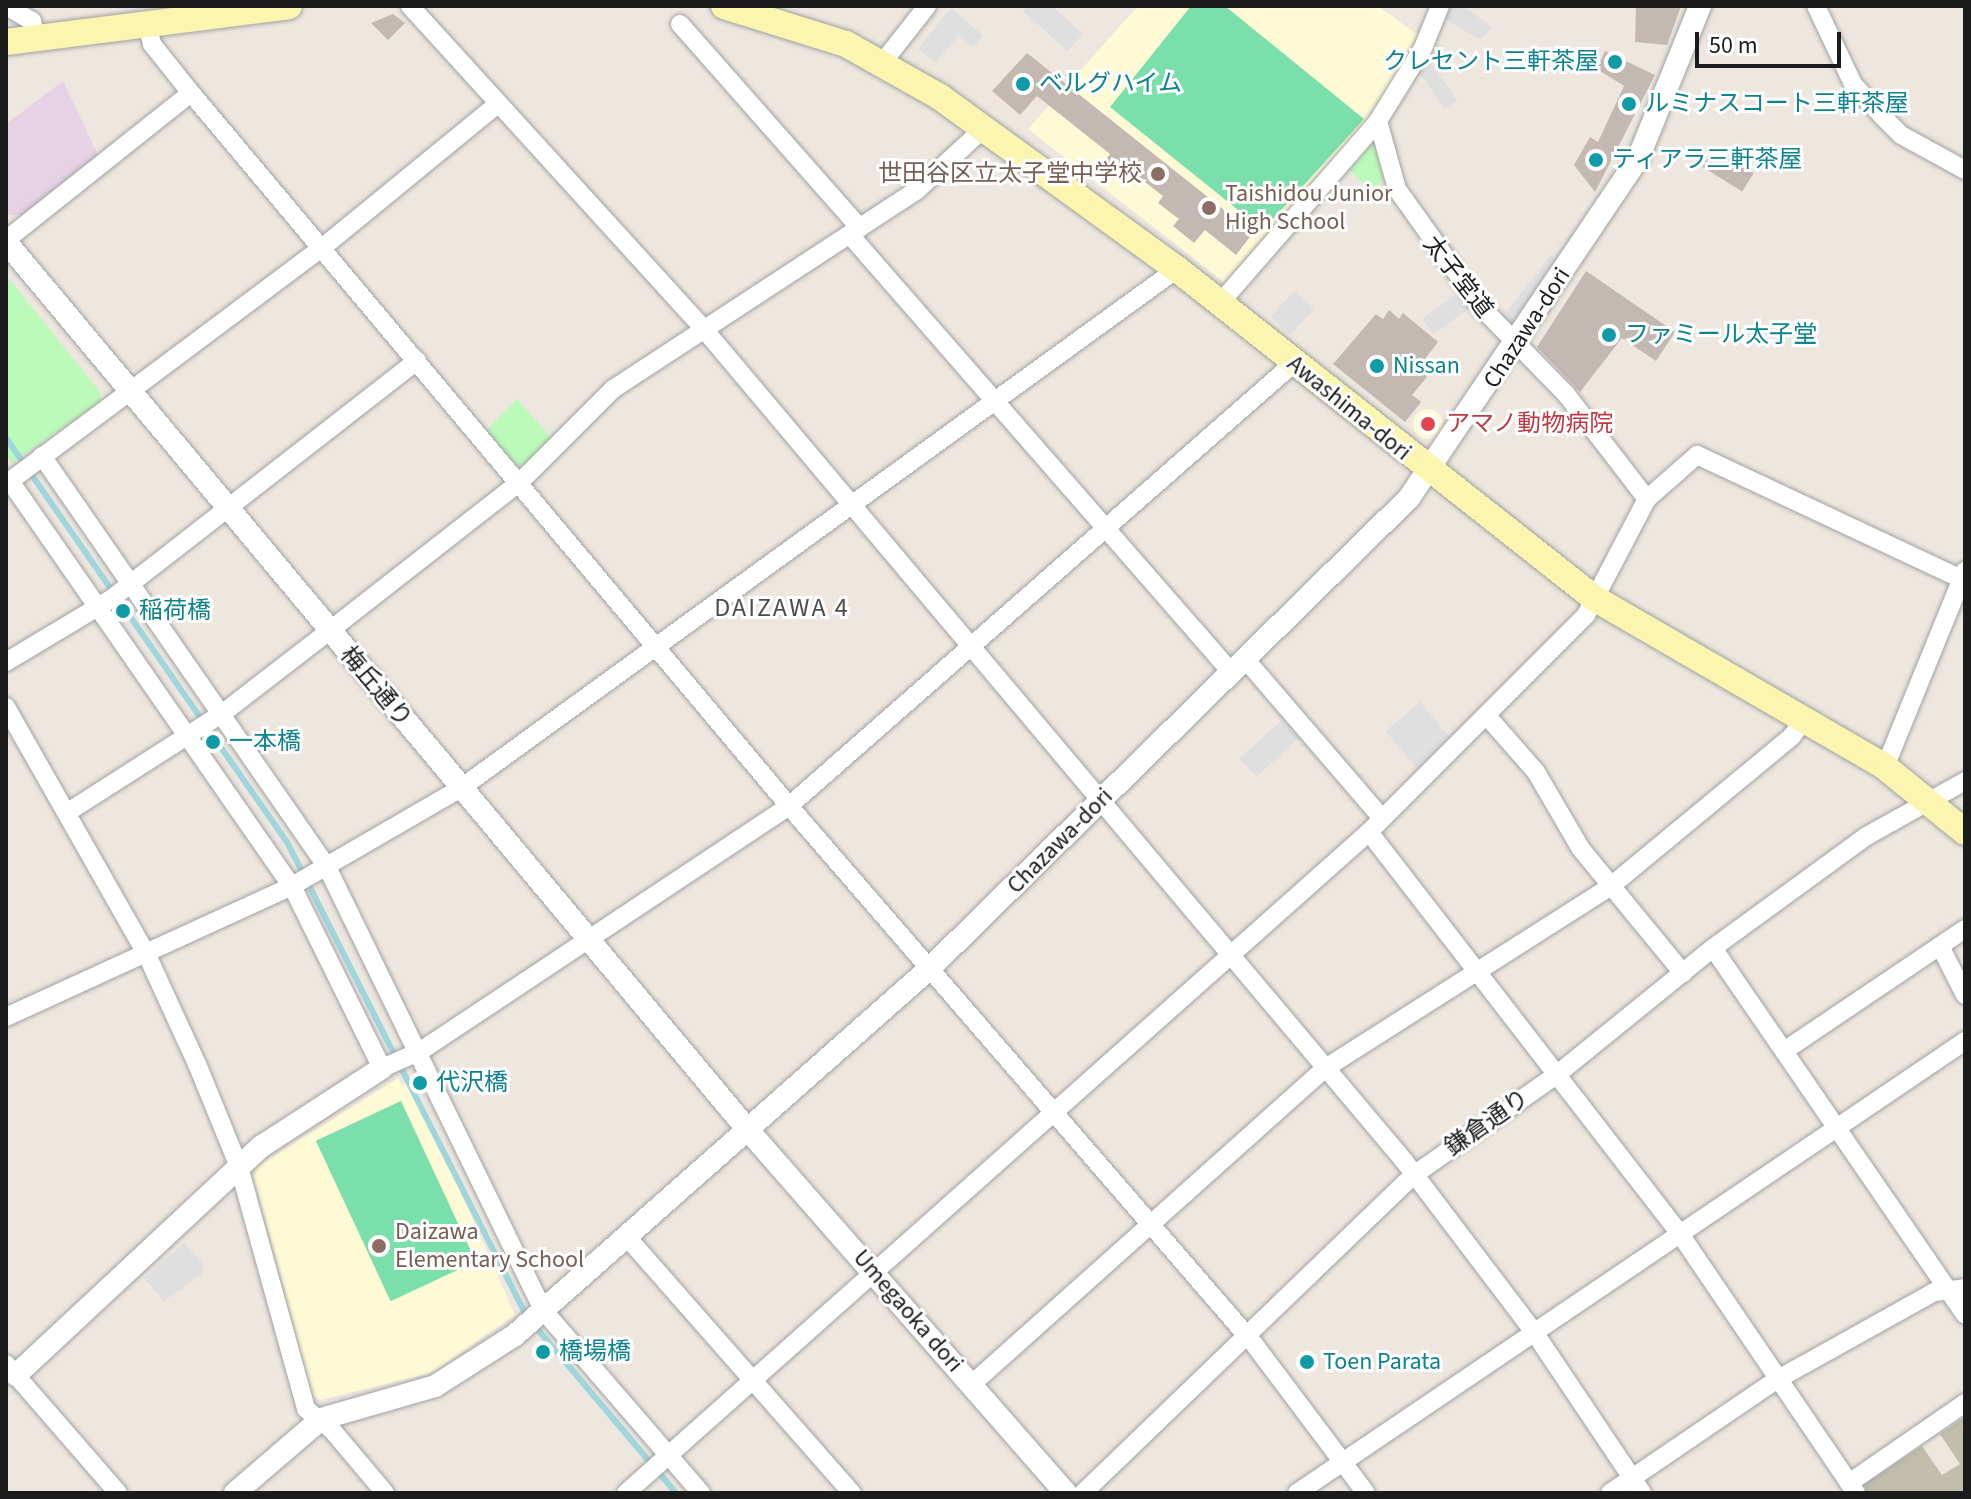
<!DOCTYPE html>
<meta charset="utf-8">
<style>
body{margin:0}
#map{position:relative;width:1971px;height:1499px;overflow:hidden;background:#ede7df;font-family:"Source Sans 3","Noto Sans JP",sans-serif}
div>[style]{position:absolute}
.industrial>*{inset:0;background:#e6d1e5}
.education>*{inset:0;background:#fffad6}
.round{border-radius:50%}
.construction>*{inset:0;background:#c1beab}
.park>*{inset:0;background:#bcfab9}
.pitch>*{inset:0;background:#7adfab;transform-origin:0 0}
.parking>*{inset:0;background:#dfdfdf;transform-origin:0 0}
.stream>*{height:6px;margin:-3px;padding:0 3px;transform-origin:3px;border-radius:3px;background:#9ed6dc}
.building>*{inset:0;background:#c4b8b3;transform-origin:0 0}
.roads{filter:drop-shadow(0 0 2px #a2a2a2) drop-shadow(0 0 2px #a2a2a2)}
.minor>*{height:18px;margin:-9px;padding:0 9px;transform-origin:9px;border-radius:9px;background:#fff}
.tertiary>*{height:22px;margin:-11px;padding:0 11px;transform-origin:11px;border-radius:11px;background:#fff}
.secondary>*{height:26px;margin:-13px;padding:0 13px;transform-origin:13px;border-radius:13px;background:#fbf5b0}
.dots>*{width:22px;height:22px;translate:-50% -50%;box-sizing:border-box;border:4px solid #fff;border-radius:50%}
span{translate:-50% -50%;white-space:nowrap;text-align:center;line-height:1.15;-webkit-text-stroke:6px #fff;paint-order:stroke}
.culture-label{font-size:24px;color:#0d838f}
.right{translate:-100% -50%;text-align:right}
.left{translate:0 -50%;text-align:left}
.education-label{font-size:24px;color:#785e54}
.street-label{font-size:24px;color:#1b1b1b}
.health-label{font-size:24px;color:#be3a42}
.neighbourhood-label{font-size:26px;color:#4e4e4e;letter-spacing:2px}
.frame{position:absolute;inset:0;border:8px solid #1b1b1b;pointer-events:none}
.scale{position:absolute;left:1695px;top:32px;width:146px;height:36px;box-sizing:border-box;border:4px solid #1b1b1b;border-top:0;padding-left:10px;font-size:24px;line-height:28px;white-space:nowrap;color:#1b1b1b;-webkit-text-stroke:6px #fff;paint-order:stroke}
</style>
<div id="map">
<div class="industrial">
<i style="clip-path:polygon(63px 81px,98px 155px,23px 215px,6px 215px,6px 124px)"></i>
</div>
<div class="education">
<i style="clip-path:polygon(1138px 6px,1378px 6px,1418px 35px,1374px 116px,1224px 282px,1028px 129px)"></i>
<i class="round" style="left:1413px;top:409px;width:30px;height:30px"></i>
<i style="clip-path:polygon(398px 1078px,402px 1085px,411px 1081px,515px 1315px,432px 1373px,320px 1400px,313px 1396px,254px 1178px,258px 1166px)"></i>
</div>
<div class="construction">
<i style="clip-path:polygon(1965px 1417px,1965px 1493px,1865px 1493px,1865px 1484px,1922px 1446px,1942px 1475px,1960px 1464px,1940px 1434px)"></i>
</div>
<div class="park">
<i style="clip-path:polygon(1374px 137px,1387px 175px,1372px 191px,1347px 168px)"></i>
<i style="clip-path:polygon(6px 275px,100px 392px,100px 402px,12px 463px,6px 453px)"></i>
<i style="clip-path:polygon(517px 399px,555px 442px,529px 466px,511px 465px,483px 434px)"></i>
</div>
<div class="pitch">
<i style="clip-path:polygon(1191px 6px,1225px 6px,1364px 119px,1263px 230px,1110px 107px)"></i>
<i style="left:401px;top:1101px;width:177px;height:94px;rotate:65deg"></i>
</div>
<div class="parking">
<i style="clip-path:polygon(1028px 6px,1052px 6px,1083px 34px,1067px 51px,1023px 11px)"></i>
<i style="clip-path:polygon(1442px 6px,1463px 6px,1492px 27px,1481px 40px,1439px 16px)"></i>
<i style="clip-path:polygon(951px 8px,983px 35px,973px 47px,959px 35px,935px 63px,918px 49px)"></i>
<i style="left:1426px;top:56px;width:54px;height:15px;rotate:55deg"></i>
<i style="clip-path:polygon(1551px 255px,1556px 259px,1509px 329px,1500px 320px)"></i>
<i style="left:1294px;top:291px;width:27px;height:35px;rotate:42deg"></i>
<i style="left:1458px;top:293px;width:19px;height:44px;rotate:54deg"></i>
<i style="left:1420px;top:702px;width:51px;height:45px;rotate:50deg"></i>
<i style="left:1282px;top:720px;width:25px;height:57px;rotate:48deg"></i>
<i style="clip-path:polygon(184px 1243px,204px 1265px,202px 1274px,164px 1301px,144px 1278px)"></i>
</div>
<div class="stream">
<i style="left:6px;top:438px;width:492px;rotate:55.2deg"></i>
<i style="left:287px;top:842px;width:532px;rotate:63.19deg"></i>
<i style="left:534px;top:1325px;width:220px;rotate:49.8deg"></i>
</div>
<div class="building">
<i style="clip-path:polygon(1636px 6px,1681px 6px,1667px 45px,1635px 42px)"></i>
<i style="clip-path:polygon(393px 14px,405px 23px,388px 40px,371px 23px)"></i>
<i style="clip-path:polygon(1605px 51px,1655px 75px,1595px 192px,1574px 165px,1590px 137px,1598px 142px,1624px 86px,1597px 69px)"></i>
<i style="clip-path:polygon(1027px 53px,1253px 233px,1236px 255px,1205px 230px,1194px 243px,1173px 226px,1179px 219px,1158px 203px,1163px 196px,1122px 164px,1111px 178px,1098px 169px,1110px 154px,1037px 96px,1020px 115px,992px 91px)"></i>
<i style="left:1714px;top:148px;width:47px;height:22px;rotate:32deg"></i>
<i style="clip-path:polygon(1586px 271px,1675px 332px,1656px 361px,1622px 338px,1580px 392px,1537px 347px)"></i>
<i style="clip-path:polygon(1389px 310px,1399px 319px,1403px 313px,1438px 342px,1418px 368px,1427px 377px,1412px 395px,1421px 402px,1405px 422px,1333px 364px,1376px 314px,1383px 319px)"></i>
</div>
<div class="roads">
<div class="minor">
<i style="left:6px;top:6px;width:30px;rotate:30deg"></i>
<i style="left:32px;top:21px;width:18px;rotate:77deg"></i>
<i style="left:410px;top:6px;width:435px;rotate:47.7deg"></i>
<i style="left:703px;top:328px;width:1090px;rotate:49.91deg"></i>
<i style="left:1405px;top:1162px;width:213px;rotate:52.8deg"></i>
<i style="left:1534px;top:1332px;width:194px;rotate:56.1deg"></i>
<i style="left:1440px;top:6px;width:45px;rotate:112deg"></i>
<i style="left:1423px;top:48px;width:86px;rotate:121.7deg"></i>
<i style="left:1378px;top:121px;width:71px;rotate:74.4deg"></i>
<i style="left:1397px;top:189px;width:143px;rotate:54.6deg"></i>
<i style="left:1480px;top:306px;width:123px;rotate:45.7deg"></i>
<i style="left:1566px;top:394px;width:133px;rotate:52.4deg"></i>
<i style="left:1816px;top:6px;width:86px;rotate:64.6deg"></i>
<i style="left:1853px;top:84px;width:45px;rotate:47.7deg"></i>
<i style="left:1883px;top:117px;width:25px;rotate:45deg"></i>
<i style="left:1901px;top:135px;width:73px;rotate:28.7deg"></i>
<i style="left:680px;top:24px;width:272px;rotate:48.6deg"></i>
<i style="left:147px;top:25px;width:20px;rotate:75deg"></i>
<i style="left:152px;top:44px;width:63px;rotate:51.5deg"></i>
<i style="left:191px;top:93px;width:931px;rotate:50.01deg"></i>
<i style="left:789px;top:806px;width:711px;rotate:49.16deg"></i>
<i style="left:1254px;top:1344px;width:186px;rotate:53.1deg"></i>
<i style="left:883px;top:62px;width:71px;rotate:-51.8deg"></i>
<i style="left:850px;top:235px;width:581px;rotate:48.91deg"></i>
<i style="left:6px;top:240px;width:236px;rotate:-38.5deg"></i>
<i style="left:1220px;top:303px;width:241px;rotate:-49deg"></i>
<i style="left:42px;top:456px;width:500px;rotate:55.26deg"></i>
<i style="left:327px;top:867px;width:493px;rotate:64deg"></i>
<i style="left:543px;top:1310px;width:242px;rotate:49.2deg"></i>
<i style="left:10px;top:481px;width:494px;rotate:55.2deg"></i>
<i style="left:292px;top:886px;width:203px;rotate:63.7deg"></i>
<i style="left:382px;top:1068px;width:40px;rotate:-23.4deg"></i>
<i style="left:419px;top:1052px;width:444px;rotate:-33.6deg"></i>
<i style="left:789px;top:806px;width:672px;rotate:-41.26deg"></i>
<i style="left:6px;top:484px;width:396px;rotate:-36.8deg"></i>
<i style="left:323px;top:247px;width:226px;rotate:-39.3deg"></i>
<i style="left:1246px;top:660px;width:208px;rotate:49.3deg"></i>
<i style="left:6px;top:662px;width:122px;rotate:-31deg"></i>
<i style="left:111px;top:599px;width:388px;rotate:-37.9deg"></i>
<i style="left:6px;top:707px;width:285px;rotate:60.4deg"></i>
<i style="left:147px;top:955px;width:120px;rotate:65.4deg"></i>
<i style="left:197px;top:1064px;width:111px;rotate:67.8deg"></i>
<i style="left:239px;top:1167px;width:251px;rotate:74.5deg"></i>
<i style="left:306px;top:1409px;width:33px;rotate:39deg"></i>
<i style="left:332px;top:1430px;width:82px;rotate:49.9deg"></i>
<i style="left:1487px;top:716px;width:74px;rotate:48.8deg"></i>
<i style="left:1536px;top:772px;width:89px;rotate:59.7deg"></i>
<i style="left:1581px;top:849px;width:161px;rotate:50.6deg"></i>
<i style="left:1885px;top:767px;width:212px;rotate:-67.8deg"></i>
<i style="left:68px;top:812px;width:184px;rotate:-32.6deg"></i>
<i style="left:223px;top:713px;width:134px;rotate:-37.7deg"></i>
<i style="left:329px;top:631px;width:242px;rotate:-38deg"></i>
<i style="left:520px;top:482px;width:132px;rotate:-45deg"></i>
<i style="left:613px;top:389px;width:362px;rotate:-33.2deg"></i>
<i style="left:916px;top:191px;width:94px;rotate:-42.8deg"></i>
<i style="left:1369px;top:832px;width:508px;rotate:52.27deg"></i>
<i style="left:1680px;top:1234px;width:313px;rotate:55.8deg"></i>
<i style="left:1940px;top:946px;width:55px;rotate:63deg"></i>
<i style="left:1713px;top:948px;width:445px;rotate:55.5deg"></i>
<i style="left:6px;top:1017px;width:315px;rotate:-24.6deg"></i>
<i style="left:292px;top:886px;width:195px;rotate:-30.1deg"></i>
<i style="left:461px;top:788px;width:884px;rotate:-35.94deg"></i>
<i style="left:1784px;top:1051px;width:218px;rotate:-34deg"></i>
<i style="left:626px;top:1236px;width:342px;rotate:48.7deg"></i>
<i style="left:6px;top:1364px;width:171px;rotate:49deg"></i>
<i style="left:972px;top:1384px;width:472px;rotate:-41.8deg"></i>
<i style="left:1324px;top:1069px;width:340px;rotate:-32.5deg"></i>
<i style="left:1611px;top:886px;width:235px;rotate:-39.6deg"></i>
<i style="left:1792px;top:736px;width:19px;rotate:-54deg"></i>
<i style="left:1849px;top:1483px;width:141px;rotate:-34.6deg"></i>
<i style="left:626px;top:1493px;width:994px;rotate:-41.66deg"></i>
<i style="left:1369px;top:832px;width:307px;rotate:-45deg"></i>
<i style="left:1586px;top:615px;width:131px;rotate:-62.3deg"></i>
<i style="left:1647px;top:499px;width:67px;rotate:-41.3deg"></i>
<i style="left:1697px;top:455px;width:293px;rotate:25.1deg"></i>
<i style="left:1083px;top:1493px;width:459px;rotate:-43.9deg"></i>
<i style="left:1414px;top:1175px;width:172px;rotate:-35.1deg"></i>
<i style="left:1555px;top:1076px;width:203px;rotate:-39deg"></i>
<i style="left:1713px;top:948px;width:188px;rotate:-36.1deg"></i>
<i style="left:1865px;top:837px;width:115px;rotate:-29.2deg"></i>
<i style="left:1297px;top:1493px;width:807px;rotate:-34.08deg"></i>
<i style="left:1610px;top:1493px;width:203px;rotate:-34.2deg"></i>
<i style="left:1778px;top:1379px;width:179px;rotate:-29.1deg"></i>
<i style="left:1934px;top:1292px;width:31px;rotate:-7deg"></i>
</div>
<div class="tertiary">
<i style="left:6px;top:242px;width:1157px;rotate:50.12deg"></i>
<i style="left:748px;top:1130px;width:483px;rotate:48.8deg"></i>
<i style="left:16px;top:1375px;width:336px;rotate:-43deg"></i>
<i style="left:262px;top:1146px;width:143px;rotate:-33deg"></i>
<i style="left:235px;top:1493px;width:113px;rotate:-40.7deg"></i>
<i style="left:321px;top:1419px;width:119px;rotate:-16.1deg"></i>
<i style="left:435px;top:1386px;width:95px;rotate:-32.5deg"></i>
<i style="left:515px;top:1335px;width:553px;rotate:-41.48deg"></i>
<i style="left:929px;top:969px;width:672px;rotate:-44.46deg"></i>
<i style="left:1409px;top:498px;width:409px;rotate:-56deg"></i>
<i style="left:1638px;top:159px;width:165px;rotate:-67.9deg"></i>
</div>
<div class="secondary">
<i style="left:724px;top:6px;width:128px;rotate:17.3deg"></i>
<i style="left:846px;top:44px;width:108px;rotate:29.4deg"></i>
<i style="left:940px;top:97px;width:293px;rotate:36deg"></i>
<i style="left:1177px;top:269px;width:531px;rotate:38.27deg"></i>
<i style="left:1594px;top:598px;width:337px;rotate:30.1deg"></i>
<i style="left:1885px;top:767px;width:103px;rotate:39.1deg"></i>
<i style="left:6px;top:42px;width:285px;rotate:-7.2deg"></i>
</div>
</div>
<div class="dots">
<i style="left:1615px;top:62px;background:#0f9aa8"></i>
<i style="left:1023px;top:84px;background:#0f9aa8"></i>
<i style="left:1629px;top:104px;background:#0f9aa8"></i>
<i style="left:1596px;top:160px;background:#0f9aa8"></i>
<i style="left:1158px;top:174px;background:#8d6e63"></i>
<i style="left:1209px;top:208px;background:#8d6e63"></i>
<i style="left:1609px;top:335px;background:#0f9aa8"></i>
<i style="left:1377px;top:366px;background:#0f9aa8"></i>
<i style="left:1428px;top:424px;background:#e0444e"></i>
<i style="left:123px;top:611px;background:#0f9aa8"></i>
<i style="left:213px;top:742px;background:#0f9aa8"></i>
<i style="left:420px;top:1083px;background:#0f9aa8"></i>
<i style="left:379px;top:1246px;background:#8d6e63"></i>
<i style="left:543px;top:1352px;background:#0f9aa8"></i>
<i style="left:1307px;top:1362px;background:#0f9aa8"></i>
</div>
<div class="culture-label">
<span class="right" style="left:1599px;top:62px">クレセント三軒茶屋</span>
<span class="left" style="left:1039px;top:84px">ベルグハイム</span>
<span class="left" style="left:1645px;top:104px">ルミナスコート三軒茶屋</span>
<span class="left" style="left:1612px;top:160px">ティアラ三軒茶屋</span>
<span class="left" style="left:1625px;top:335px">ファミール太子堂</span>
<span class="left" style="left:1393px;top:366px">Nissan</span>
<span class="left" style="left:139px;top:611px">稲荷橋</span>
<span class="left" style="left:229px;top:742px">一本橋</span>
<span class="left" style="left:436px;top:1083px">代沢橋</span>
<span class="left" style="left:559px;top:1352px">橋場橋</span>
<span class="left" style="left:1323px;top:1362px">Toen Parata</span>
</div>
<div class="education-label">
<span class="right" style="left:1142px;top:174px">世田谷区立太子堂中学校</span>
<span class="left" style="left:1225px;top:208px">Taishidou Junior<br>High School</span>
<span class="left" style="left:395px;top:1246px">Daizawa<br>Elementary School</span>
</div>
<div class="street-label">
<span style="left:1458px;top:277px;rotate:52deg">太子堂道</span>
<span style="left:1527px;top:328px;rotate:-57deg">Chazawa-dori</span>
<span style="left:1349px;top:408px;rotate:39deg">Awashima-dori</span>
<span style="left:376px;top:687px;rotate:50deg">梅丘通り</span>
<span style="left:1060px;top:841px;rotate:-45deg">Chazawa-dori</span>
<span style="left:1487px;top:1123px;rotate:-35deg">鎌倉通り</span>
<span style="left:908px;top:1311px;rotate:49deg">Umegaoka dori</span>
</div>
<div class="health-label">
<span class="left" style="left:1446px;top:424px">アマノ動物病院</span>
</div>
<div class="neighbourhood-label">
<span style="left:782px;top:608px">DAIZAWA 4</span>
</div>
<div class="frame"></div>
<div class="scale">50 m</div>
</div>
